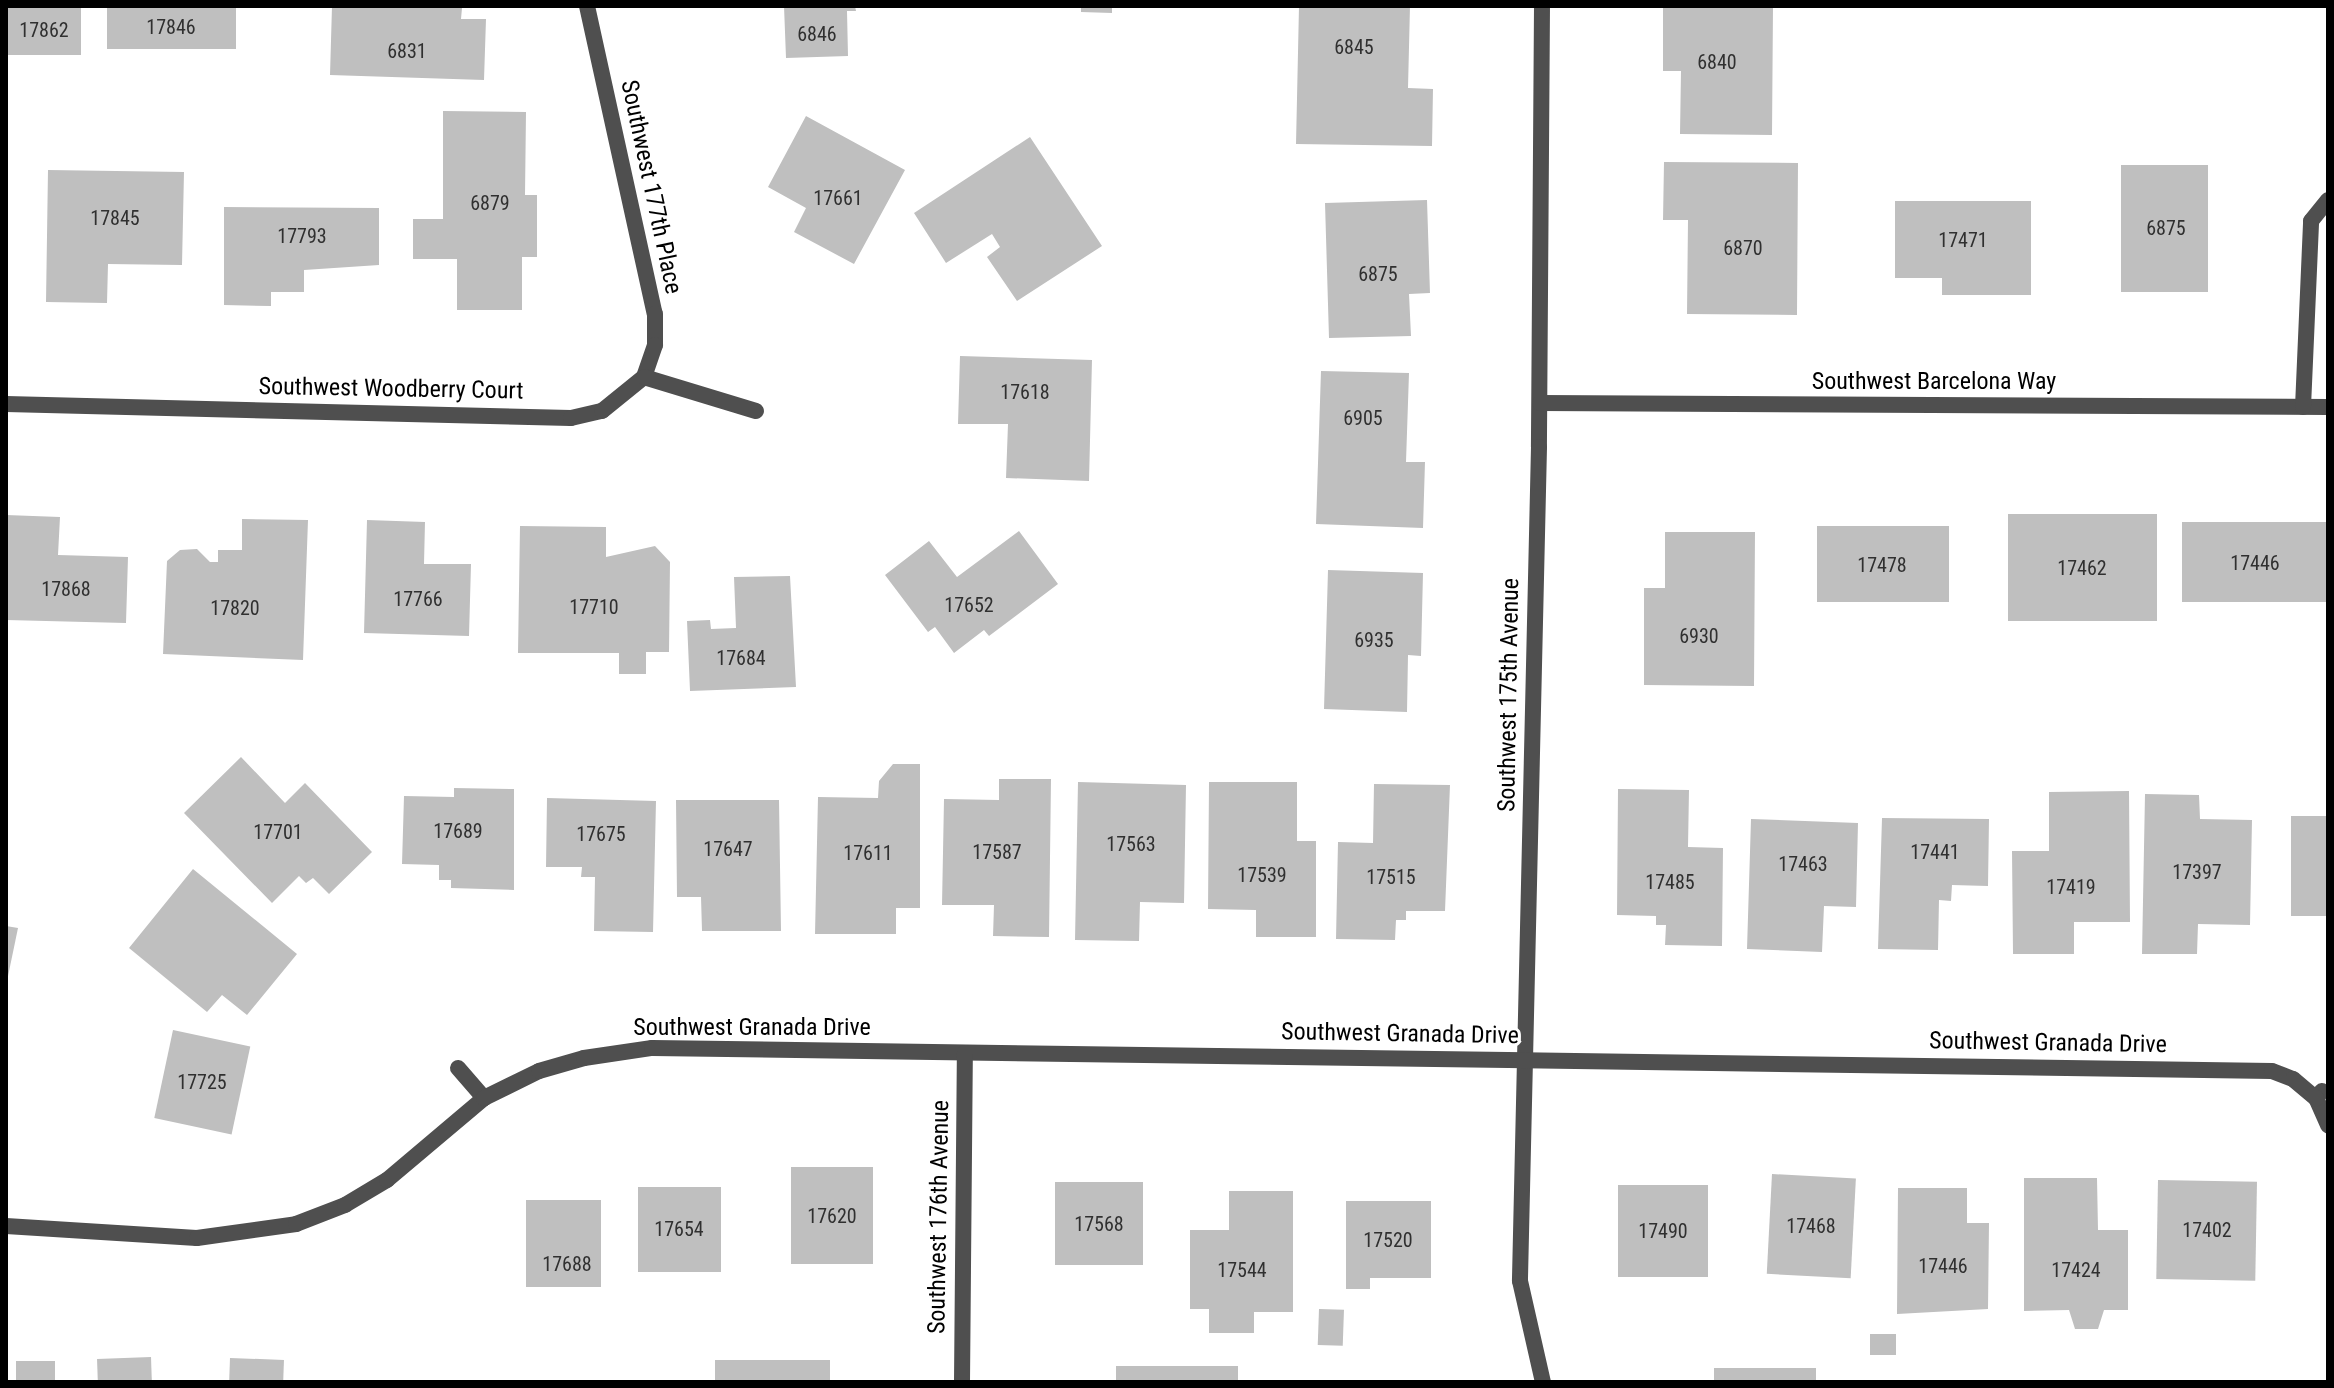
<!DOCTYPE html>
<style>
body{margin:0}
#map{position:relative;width:2334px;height:1388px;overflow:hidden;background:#fff;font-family:"Roboto Condensed",sans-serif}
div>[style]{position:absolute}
.building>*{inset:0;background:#bfbfbf;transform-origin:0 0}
.street>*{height:16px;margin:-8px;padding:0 8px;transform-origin:8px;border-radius:8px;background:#4f4f4f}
span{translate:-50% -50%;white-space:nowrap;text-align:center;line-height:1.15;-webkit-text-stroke:6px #fff;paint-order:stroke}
.number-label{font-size:20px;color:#303030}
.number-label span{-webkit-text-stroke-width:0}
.street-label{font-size:24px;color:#000}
.frame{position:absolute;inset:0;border:8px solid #000;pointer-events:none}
</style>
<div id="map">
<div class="building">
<i style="left:6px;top:6px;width:75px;height:49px"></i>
<i style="left:107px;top:6px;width:129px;height:43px"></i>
<i style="clip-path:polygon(332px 6px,444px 6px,462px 8px,461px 19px,486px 19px,484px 80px,330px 75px)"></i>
<i style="clip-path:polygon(784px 6px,855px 6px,856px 11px,847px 11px,848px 56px,786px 58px)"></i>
<i style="clip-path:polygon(1081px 6px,1112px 6px,1112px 13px,1081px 12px)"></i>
<i style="clip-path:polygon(1299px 6px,1410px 6px,1408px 88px,1433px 89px,1432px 146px,1296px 144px)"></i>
<i style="clip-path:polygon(1663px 6px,1773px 6px,1772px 135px,1680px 134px,1681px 71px,1663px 71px)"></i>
<i style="clip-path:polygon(443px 111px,526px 112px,525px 195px,537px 195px,537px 257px,522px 257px,522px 310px,457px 310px,457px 259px,413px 259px,413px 219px,443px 219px)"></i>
<i style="clip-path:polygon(806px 116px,905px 170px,854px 264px,794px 232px,806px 208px,768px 187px)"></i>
<i style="clip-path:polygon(1030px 137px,1102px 246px,1017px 301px,987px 257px,1000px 247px,992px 234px,946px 263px,914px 213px)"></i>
<i style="clip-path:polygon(1664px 162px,1798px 163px,1797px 315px,1687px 314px,1688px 220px,1663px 220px)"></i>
<i style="left:2121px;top:165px;width:87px;height:127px"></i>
<i style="clip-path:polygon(48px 170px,184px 172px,182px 265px,108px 264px,107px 303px,46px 302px)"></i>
<i style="clip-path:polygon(1427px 200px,1430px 293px,1409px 294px,1411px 336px,1329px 338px,1325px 203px)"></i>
<i style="clip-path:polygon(1895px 201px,2031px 201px,2031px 295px,1942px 295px,1942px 278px,1895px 278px)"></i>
<i style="clip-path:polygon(224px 207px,379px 208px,379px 265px,304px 270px,304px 292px,271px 292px,271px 306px,224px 305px)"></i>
<i style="clip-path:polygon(960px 356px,1092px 360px,1089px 481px,1006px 478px,1008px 424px,958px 424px)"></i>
<i style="clip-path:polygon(1321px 371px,1409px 373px,1406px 462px,1425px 462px,1423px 528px,1316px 524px)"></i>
<i style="left:2008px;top:514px;width:149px;height:107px"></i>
<i style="clip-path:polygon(6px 515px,60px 517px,58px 555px,128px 557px,126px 623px,6px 620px)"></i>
<i style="clip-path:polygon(242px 519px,308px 520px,303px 660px,163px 654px,167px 561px,180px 550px,197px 549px,210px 562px,218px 562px,218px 550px,242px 550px)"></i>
<i style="clip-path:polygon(367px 520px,425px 522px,424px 564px,471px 564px,469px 636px,364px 633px)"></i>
<i style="left:2182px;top:522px;width:146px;height:80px"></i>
<i style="clip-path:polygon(520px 526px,606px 527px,606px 557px,655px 546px,670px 562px,669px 652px,646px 652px,646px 674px,619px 674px,619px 653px,518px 653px)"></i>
<i style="left:1817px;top:526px;width:132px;height:76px"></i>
<i style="clip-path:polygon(1019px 531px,1058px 584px,989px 636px,984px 630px,954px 653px,935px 627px,928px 632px,885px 575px,929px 541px,957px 577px)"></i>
<i style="clip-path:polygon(1665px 532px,1755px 532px,1754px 686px,1644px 685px,1644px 588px,1665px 588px)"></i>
<i style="clip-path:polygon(1328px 570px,1423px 573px,1421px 656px,1408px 655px,1407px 712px,1324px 709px)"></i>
<i style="clip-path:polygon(790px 576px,796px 687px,690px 691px,687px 621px,710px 620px,711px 629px,736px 628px,734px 577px)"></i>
<i style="clip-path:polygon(241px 757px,285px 803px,305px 783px,372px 852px,329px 894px,313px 878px,306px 883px,299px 876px,272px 903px,184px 813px)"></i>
<i style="clip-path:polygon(893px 764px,920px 764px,920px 908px,896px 908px,896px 934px,815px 934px,818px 797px,878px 798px,879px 781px)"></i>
<i style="clip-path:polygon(999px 779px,1051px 779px,1049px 937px,993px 936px,994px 905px,942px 905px,944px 799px,999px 800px)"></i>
<i style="clip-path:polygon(1078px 782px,1186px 785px,1184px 903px,1140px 902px,1139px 941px,1075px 940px)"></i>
<i style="clip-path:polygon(1209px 782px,1297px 782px,1297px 841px,1316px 841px,1316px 937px,1256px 937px,1256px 910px,1208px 909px)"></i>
<i style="clip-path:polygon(1374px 784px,1450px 785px,1445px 911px,1406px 911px,1406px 920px,1396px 920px,1395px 940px,1336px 939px,1338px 842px,1373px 843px)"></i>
<i style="clip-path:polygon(454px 788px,514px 789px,514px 890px,451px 888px,451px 880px,439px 880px,439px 865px,402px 864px,404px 796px,454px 797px)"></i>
<i style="clip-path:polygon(1618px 789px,1689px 790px,1688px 847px,1723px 848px,1722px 946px,1665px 945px,1666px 925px,1656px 925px,1656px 916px,1617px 915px)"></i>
<i style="clip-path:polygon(2129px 791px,2130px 922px,2074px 922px,2074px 954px,2013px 954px,2012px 851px,2049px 851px,2049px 792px)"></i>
<i style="clip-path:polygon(2145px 794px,2199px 795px,2200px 819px,2252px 820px,2250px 925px,2198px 924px,2197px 954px,2142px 954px)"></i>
<i style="clip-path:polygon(547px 798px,656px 801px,653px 932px,594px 931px,595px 877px,581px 877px,582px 867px,546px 867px)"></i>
<i style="clip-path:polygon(676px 800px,779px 800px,781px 931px,702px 931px,701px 897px,677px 897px)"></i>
<i style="left:2291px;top:816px;width:37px;height:100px"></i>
<i style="clip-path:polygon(1882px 818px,1989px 819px,1988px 886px,1952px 885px,1951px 901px,1939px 900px,1938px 950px,1878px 949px)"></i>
<i style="clip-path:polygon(1751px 819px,1858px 823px,1856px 907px,1824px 906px,1822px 952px,1747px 949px)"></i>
<i style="clip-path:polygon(193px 869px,297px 954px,247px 1015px,222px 995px,207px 1012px,129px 948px)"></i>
<i style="clip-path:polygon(6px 926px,18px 928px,7px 981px,6px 981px)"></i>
<i style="left:173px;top:1030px;width:79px;height:90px;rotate:12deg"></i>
<i style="left:791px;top:1167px;width:82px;height:97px"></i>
<i style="left:1772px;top:1174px;width:84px;height:100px;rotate:3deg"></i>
<i style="clip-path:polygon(2024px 1178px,2097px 1178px,2098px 1230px,2128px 1230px,2128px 1310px,2104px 1310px,2098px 1329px,2075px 1329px,2069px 1310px,2024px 1311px)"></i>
<i style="left:2158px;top:1180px;width:99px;height:99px;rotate:1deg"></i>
<i style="left:1055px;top:1182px;width:88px;height:83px"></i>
<i style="left:1618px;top:1185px;width:90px;height:92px"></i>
<i style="left:638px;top:1187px;width:83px;height:85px"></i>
<i style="clip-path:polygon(1898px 1188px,1967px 1188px,1967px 1223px,1989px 1223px,1988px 1309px,1897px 1314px)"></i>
<i style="clip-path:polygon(1229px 1191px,1293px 1191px,1293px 1312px,1254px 1312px,1254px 1333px,1209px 1333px,1209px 1309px,1190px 1309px,1190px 1230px,1229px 1230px)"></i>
<i style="left:526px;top:1200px;width:75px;height:87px"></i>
<i style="clip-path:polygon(1346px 1201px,1431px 1201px,1431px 1278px,1370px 1278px,1370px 1289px,1346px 1289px)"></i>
<i style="left:1319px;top:1309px;width:25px;height:36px;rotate:2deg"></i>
<i style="left:1870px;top:1334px;width:26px;height:21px"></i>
<i style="left:151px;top:1357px;width:25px;height:54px;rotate:88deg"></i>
<i style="left:230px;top:1358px;width:54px;height:24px;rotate:2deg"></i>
<i style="left:715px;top:1360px;width:115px;height:22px"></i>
<i style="left:16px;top:1361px;width:39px;height:21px"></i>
<i style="left:1116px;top:1366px;width:122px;height:16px"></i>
<i style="left:1714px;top:1368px;width:102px;height:14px"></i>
</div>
<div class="street">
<i style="left:587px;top:6px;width:315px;rotate:77.6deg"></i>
<i style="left:655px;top:314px;width:31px;rotate:90deg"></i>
<i style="left:655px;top:345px;width:34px;rotate:109deg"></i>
<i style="left:1542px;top:6px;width:441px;rotate:90.4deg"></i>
<i style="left:1539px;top:447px;width:834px;rotate:91.31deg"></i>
<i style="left:1520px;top:1281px;width:104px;rotate:77.2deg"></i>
<i style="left:1540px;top:403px;width:788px;rotate:0.29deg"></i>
<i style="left:6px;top:404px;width:565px;rotate:1.42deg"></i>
<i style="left:571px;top:418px;width:32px;rotate:-13deg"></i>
<i style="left:602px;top:411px;width:54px;rotate:-39deg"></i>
<i style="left:644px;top:377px;width:117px;rotate:16.9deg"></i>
<i style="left:2303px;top:407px;width:186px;rotate:-87.5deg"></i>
<i style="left:2311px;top:221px;width:27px;rotate:-51deg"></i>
<i style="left:458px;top:1068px;width:40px;rotate:49deg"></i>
<i style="left:2322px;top:1091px;width:9px;rotate:131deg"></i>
<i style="left:2316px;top:1098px;width:30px;rotate:66deg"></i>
<i style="left:6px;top:1226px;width:191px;rotate:3.6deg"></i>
<i style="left:197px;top:1238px;width:100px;rotate:-8deg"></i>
<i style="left:296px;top:1224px;width:53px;rotate:-21.2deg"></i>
<i style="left:345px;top:1205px;width:49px;rotate:-30.8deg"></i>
<i style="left:387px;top:1180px;width:127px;rotate:-40.2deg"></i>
<i style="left:484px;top:1098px;width:61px;rotate:-26.1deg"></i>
<i style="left:539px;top:1071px;width:47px;rotate:-16.1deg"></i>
<i style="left:584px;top:1058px;width:69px;rotate:-8.4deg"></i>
<i style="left:652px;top:1048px;width:1620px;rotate:0.81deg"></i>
<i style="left:2272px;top:1071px;width:22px;rotate:21deg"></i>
<i style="left:2293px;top:1079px;width:30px;rotate:40deg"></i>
<i style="left:962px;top:1382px;width:329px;rotate:-89.5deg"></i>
</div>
<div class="number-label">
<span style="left:171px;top:27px">17846</span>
<span style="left:44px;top:30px">17862</span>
<span style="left:817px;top:34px">6846</span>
<span style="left:1354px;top:47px">6845</span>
<span style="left:407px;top:51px">6831</span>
<span style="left:1717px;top:62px">6840</span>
<span style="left:838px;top:198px">17661</span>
<span style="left:490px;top:203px">6879</span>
<span style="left:115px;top:218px">17845</span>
<span style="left:2166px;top:228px">6875</span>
<span style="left:302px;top:236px">17793</span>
<span style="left:1963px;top:240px">17471</span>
<span style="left:1743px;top:248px">6870</span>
<span style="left:1378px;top:274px">6875</span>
<span style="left:1025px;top:392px">17618</span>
<span style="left:1363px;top:418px">6905</span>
<span style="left:2255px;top:563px">17446</span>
<span style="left:1882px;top:565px">17478</span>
<span style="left:2082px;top:568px">17462</span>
<span style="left:66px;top:589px">17868</span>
<span style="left:418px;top:599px">17766</span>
<span style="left:969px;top:605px">17652</span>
<span style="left:594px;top:607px">17710</span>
<span style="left:235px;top:608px">17820</span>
<span style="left:1699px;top:636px">6930</span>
<span style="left:1374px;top:640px">6935</span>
<span style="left:741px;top:658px">17684</span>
<span style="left:458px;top:831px">17689</span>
<span style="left:278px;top:832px">17701</span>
<span style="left:601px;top:834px">17675</span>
<span style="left:1131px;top:844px">17563</span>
<span style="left:728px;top:849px">17647</span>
<span style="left:997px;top:852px">17587</span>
<span style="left:1935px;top:852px">17441</span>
<span style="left:868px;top:853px">17611</span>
<span style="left:1803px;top:864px">17463</span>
<span style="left:2197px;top:872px">17397</span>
<span style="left:1262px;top:875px">17539</span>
<span style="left:1391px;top:877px">17515</span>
<span style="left:1670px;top:882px">17485</span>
<span style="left:2071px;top:887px">17419</span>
<span style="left:202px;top:1082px">17725</span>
<span style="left:832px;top:1216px">17620</span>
<span style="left:1099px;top:1224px">17568</span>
<span style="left:1811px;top:1226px">17468</span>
<span style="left:679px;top:1229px">17654</span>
<span style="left:2207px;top:1230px">17402</span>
<span style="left:1663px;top:1231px">17490</span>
<span style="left:1388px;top:1240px">17520</span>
<span style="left:567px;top:1264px">17688</span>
<span style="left:1943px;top:1266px">17446</span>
<span style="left:1242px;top:1270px">17544</span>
<span style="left:2076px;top:1270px">17424</span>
</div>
<div class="street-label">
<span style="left:651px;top:187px;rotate:78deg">Southwest 177th Place</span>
<span style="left:1934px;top:382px">Southwest Barcelona Way</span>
<span style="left:391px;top:389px;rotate:1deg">Southwest Woodberry Court</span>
<span style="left:1509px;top:695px;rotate:-89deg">Southwest 175th Avenue</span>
<span style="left:752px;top:1028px">Southwest Granada Drive</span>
<span style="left:1400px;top:1034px;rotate:1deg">Southwest Granada Drive</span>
<span style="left:2048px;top:1043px;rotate:1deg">Southwest Granada Drive</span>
<span style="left:939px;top:1217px;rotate:-89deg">Southwest 176th Avenue</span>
</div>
<div class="frame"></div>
</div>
